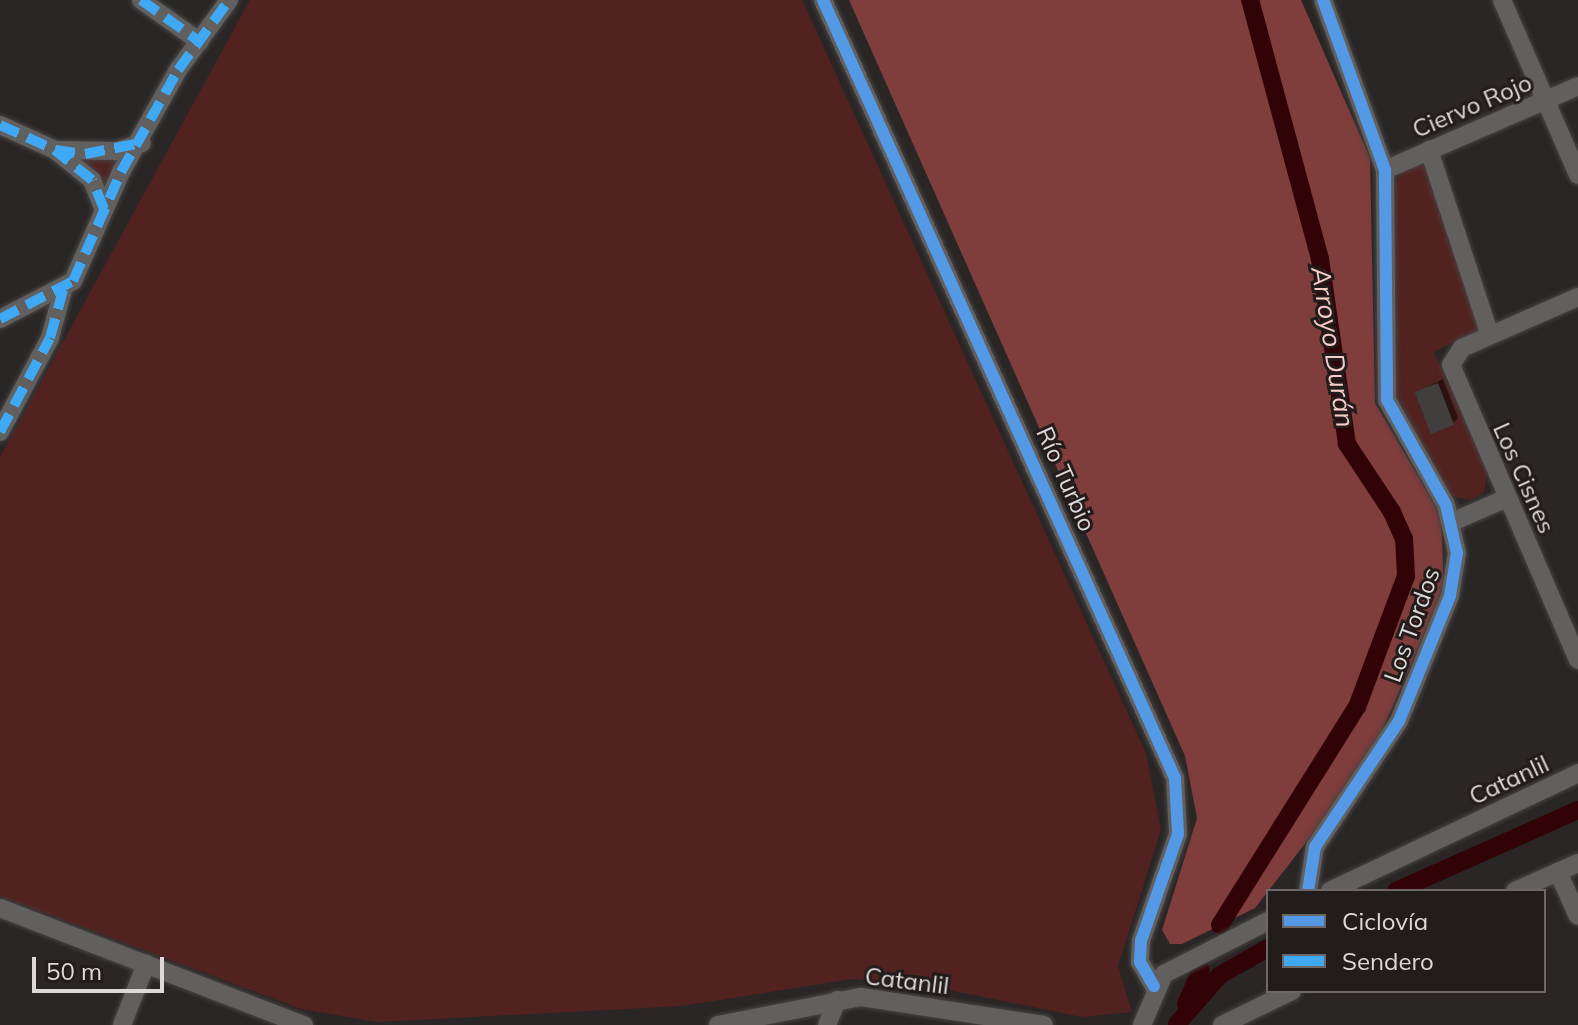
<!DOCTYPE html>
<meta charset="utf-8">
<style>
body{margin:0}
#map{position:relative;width:1578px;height:1025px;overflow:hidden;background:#2a2626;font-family:Mulish,sans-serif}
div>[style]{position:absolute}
.green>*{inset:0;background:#522220}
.forest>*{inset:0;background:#7f3d3b}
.shadow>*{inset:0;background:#0007}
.canal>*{height:18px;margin:-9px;padding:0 9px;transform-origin:9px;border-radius:9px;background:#320306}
.building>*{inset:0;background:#413e3e;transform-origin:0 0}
.roads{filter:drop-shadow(0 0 2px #474444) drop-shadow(0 0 2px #474444)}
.minor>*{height:18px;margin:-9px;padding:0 9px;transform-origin:9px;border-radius:9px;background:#625f5f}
.quiet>*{height:10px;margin-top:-5px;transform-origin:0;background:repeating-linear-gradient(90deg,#3fa9f5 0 20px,transparent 0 30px)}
.cycleway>*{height:12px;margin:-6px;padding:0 6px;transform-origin:6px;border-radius:6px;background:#5399e6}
span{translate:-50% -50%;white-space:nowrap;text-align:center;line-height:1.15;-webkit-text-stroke:6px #221c1b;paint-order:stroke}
.street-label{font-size:24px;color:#ded9d9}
.water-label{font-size:26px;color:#facbc7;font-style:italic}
.legend{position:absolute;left:1266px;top:889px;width:280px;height:104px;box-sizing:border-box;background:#221c1b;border:2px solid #6d6867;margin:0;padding:10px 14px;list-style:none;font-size:24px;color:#ded9d9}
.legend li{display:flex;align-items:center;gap:16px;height:40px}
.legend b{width:40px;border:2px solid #6d6867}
.scale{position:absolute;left:32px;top:957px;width:132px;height:36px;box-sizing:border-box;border:4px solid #ded9d9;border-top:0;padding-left:10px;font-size:24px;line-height:28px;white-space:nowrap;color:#ded9d9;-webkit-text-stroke:6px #221c1b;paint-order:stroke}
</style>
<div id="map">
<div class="green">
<i style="clip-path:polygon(250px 0,802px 0,1146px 753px,1161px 830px,1118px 966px,1132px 1012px,1082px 1017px,925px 985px,852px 979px,682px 1006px,377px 1022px,301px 1009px,0 896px,0 457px)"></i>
<i style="clip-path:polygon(118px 157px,104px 186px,78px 159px,93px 160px)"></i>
<i style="clip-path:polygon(1418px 165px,1426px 166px,1479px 329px,1434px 352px,1487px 471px,1484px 492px,1471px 500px,1451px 496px,1395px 394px,1395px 185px,1401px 172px)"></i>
</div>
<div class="forest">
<i style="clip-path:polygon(849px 0,1301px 0,1370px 158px,1375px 403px,1441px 515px,1444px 590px,1367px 764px,1255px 908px,1182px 944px,1170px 944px,1162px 930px,1197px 818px,1185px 756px)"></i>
</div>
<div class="shadow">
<i style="clip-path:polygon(1443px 379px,1458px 418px,1453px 423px,1418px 392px)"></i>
</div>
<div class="canal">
<i style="left:1396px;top:891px;width:199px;rotate:-24deg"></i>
<i style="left:1220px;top:925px;width:257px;rotate:-57.9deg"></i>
<i style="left:1357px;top:707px;width:140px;rotate:-69.5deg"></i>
<i style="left:1406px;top:576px;width:37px;rotate:-93deg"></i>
<i style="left:1404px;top:539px;width:30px;rotate:-114deg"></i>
<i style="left:1392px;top:512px;width:82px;rotate:-123.5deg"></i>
<i style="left:1347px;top:444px;width:187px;rotate:-98.3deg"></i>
<i style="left:1320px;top:259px;width:268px;rotate:-105.1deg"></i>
<i style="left:1186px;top:1004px;width:37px;rotate:-66deg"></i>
<i style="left:1177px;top:1024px;width:65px;rotate:-48.7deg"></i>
<i style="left:1220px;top:975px;width:55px;rotate:-29.4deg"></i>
</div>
<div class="building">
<i style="left:1438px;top:383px;width:45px;height:25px;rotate:69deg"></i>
</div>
<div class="roads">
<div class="minor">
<i style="left:141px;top:0;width:72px;rotate:35.4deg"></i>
<i style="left:823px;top:0;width:854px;rotate:65.66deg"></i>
<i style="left:1175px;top:778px;width:56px;rotate:86.9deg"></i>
<i style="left:1178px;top:834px;width:113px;rotate:109.1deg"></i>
<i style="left:1141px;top:941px;width:21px;rotate:93deg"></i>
<i style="left:1140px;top:962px;width:28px;rotate:60deg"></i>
<i style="left:1502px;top:0;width:191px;rotate:66.5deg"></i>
<i style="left:0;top:125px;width:60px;rotate:24.4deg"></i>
<i style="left:1429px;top:150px;width:195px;rotate:71.8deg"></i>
<i style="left:1385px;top:170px;width:210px;rotate:-23.5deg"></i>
<i style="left:104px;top:210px;width:32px;rotate:-112deg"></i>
<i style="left:92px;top:180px;width:48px;rotate:-141deg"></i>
<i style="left:55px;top:150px;width:61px;rotate:0.9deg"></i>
<i style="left:116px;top:151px;width:27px;rotate:-17deg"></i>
<i style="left:1578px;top:297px;width:127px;rotate:156.3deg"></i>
<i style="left:1462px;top:348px;width:20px;rotate:123deg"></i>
<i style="left:1451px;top:365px;width:321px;rotate:66.7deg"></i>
<i style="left:0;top:319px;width:82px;rotate:-27.5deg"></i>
<i style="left:73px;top:281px;width:119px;rotate:-66.2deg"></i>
<i style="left:121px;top:172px;width:117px;rotate:-60.8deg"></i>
<i style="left:178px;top:70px;width:87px;rotate:-53.9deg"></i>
<i style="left:0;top:432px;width:106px;rotate:-62deg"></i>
<i style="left:50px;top:338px;width:50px;rotate:-74.8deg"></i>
<i style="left:1452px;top:522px;width:60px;rotate:-23.6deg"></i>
<i style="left:1558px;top:872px;width:48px;rotate:65.6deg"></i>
<i style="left:1308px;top:891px;width:45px;rotate:-81deg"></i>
<i style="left:1315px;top:847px;width:151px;rotate:-56.3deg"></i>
<i style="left:1399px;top:721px;width:135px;rotate:-67.8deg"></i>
<i style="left:1450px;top:596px;width:44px;rotate:-80.8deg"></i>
<i style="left:1457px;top:553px;width:49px;rotate:-102.9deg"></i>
<i style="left:1446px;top:505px;width:120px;rotate:-119.3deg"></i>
<i style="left:1387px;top:400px;width:230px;rotate:-90.5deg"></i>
<i style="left:1385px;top:170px;width:181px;rotate:-110deg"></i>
<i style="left:1330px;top:891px;width:275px;rotate:-25.4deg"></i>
<i style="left:1515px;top:891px;width:69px;rotate:-24deg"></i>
<i style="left:0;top:908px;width:326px;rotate:21.1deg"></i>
<i style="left:122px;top:1025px;width:66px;rotate:-68.5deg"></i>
<i style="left:718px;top:1025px;width:146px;rotate:-11.1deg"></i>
<i style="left:861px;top:997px;width:185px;rotate:8.7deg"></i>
<i style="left:827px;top:1025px;width:27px;rotate:-68deg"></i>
<i style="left:1142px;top:1025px;width:56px;rotate:-66.7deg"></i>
<i style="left:1164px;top:974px;width:117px;rotate:-27deg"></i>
<i style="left:1222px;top:1025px;width:78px;rotate:-25.9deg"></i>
</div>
</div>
<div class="quiet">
<i style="left:141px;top:0;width:72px;rotate:35.4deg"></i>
<i style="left:0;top:125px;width:60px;rotate:24.4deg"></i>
<i style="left:104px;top:209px;width:31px;rotate:-112deg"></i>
<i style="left:92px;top:180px;width:48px;rotate:-141deg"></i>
<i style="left:55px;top:150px;width:30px;rotate:8deg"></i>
<i style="left:85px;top:154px;width:57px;rotate:-11.1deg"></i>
<i style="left:0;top:319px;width:82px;rotate:-27.5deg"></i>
<i style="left:73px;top:281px;width:119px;rotate:-66.2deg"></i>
<i style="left:121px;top:172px;width:117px;rotate:-60.8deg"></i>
<i style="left:178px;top:70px;width:87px;rotate:-53.9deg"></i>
<i style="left:0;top:432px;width:106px;rotate:-62deg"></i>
<i style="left:50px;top:338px;width:50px;rotate:-74.8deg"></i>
</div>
<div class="cycleway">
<i style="left:823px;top:0;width:854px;rotate:65.66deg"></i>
<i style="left:1175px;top:778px;width:56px;rotate:86.9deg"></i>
<i style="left:1178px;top:834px;width:113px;rotate:109.1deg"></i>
<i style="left:1141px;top:941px;width:21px;rotate:93deg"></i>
<i style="left:1140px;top:962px;width:28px;rotate:60deg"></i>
<i style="left:1308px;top:891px;width:45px;rotate:-81deg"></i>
<i style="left:1315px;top:847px;width:151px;rotate:-56.3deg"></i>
<i style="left:1399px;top:721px;width:135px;rotate:-67.8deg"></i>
<i style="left:1450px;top:596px;width:44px;rotate:-80.8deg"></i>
<i style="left:1457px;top:553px;width:49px;rotate:-102.9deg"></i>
<i style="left:1446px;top:505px;width:120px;rotate:-119.3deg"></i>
<i style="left:1387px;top:400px;width:230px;rotate:-90.5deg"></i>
<i style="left:1385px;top:170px;width:181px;rotate:-110deg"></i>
</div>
<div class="street-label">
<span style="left:1472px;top:106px;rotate:-23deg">Ciervo Rojo</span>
<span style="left:1524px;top:478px;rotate:66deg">Los Cisnes</span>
<span style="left:1066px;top:479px;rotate:66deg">Río Turbio</span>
<span style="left:1412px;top:625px;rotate:-70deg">Los Tordos</span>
<span style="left:1509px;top:780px;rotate:-25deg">Catanlil</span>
<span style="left:907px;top:981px;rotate:7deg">Catanlil</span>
</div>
<div class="water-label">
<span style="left:1333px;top:347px;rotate:81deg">Arroyo Durán</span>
</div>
<ul class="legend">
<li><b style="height:10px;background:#5399e6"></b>Ciclovía</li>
<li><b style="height:10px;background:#3fa9f5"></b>Sendero</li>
</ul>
<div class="scale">50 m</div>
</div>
